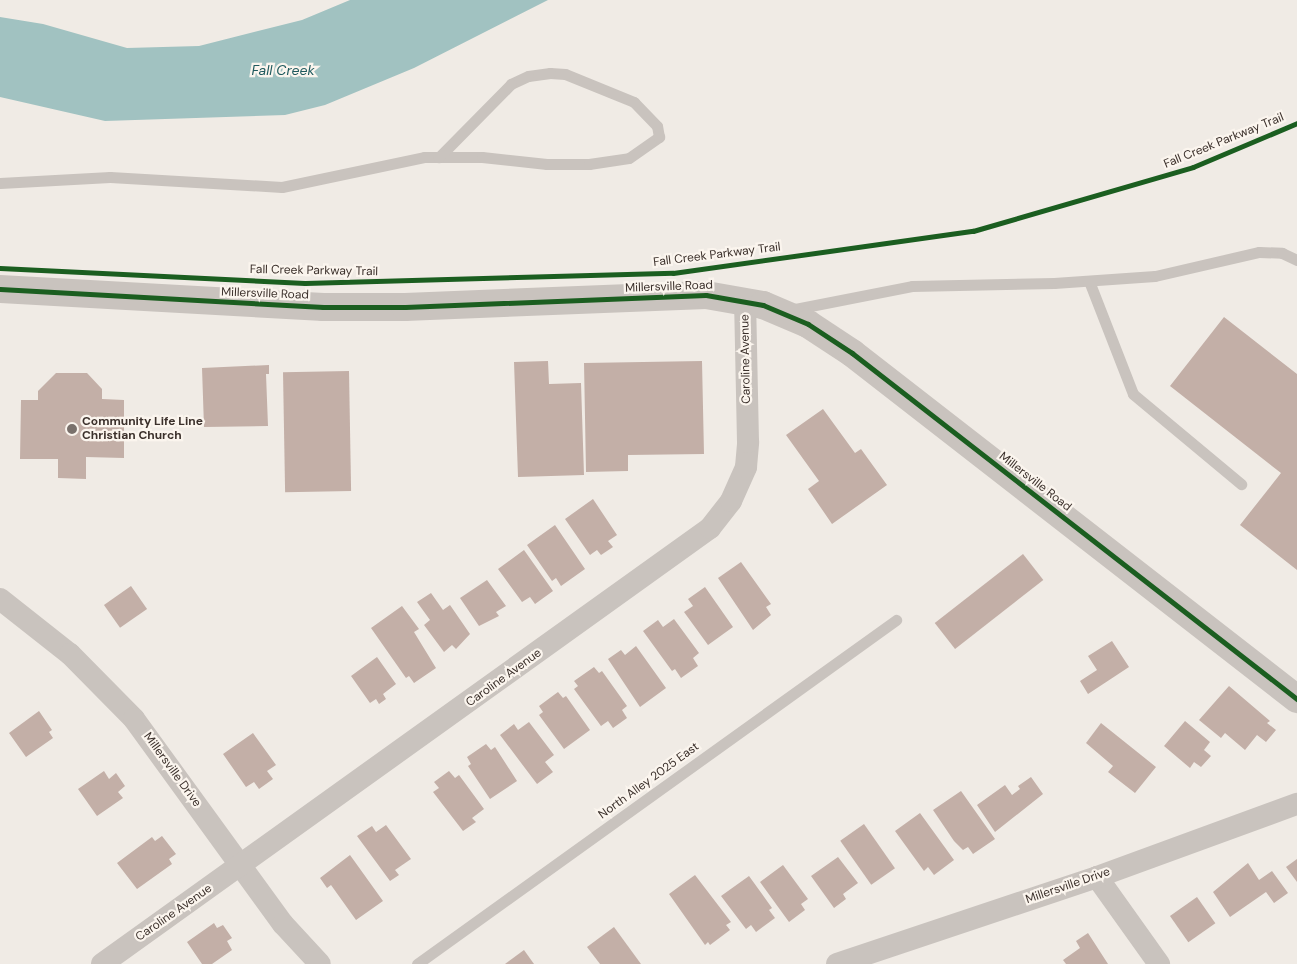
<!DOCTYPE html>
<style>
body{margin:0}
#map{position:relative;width:1297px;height:964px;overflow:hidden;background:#f0ebe5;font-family:"DM Sans",sans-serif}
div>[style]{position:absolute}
.water>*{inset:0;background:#a1c2c1}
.building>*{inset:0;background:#c3afa7;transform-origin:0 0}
.service>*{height:11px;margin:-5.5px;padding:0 5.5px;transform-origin:5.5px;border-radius:5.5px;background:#c9c3be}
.minor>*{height:22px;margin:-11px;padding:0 11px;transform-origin:11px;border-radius:11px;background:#c9c3be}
.tertiary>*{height:28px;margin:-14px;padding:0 14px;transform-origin:14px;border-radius:14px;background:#c9c3be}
.cycleway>*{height:5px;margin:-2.5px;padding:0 2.5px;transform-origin:2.5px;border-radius:2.5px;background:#1b5e20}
.dots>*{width:14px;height:14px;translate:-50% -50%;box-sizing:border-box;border:2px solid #fbf5ee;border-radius:50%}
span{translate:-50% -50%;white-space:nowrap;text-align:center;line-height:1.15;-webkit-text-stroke:4.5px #fbf5ee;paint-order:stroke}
.street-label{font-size:12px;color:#3b302b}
.poi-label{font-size:12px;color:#3b302b;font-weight:700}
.left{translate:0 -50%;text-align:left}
.water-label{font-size:14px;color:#1f5a5e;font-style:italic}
</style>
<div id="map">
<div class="water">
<i style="clip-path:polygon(350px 0,548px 0,414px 68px,325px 105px,285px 115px,105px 121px,0 97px,0 17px,43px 24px,127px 48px,199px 46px,302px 20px)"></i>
</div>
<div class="building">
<i style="clip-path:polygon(1224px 317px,1297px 374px,1297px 570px,1240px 525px,1281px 473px,1170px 386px)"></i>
<i style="clip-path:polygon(548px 361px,549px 384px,581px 383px,584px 475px,518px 477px,514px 362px)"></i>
<i style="clip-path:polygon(702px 361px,704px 454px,628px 455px,628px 471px,586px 472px,584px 363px)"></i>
<i style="clip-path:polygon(269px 365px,269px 374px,266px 374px,268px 426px,204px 427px,202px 368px)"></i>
<i style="left:349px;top:371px;width:120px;height:66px;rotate:89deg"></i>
<i style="clip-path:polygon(56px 373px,87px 373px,102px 389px,102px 399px,124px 400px,124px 458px,86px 457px,86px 479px,58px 478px,58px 459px,20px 459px,21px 400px,38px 400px,38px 391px)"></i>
<i style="clip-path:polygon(823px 409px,855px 453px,861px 449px,887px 485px,832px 524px,808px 489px,819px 481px,786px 435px)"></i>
<i style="clip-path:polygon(593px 499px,617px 535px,608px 541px,613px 547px,601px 555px,597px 550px,590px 555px,565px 519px)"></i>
<i style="clip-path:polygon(555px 525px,585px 569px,561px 586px,556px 578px,552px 581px,527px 545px)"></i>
<i style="clip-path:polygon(524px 550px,553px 591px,535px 604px,530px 597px,522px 602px,498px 569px)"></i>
<i style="left:1023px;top:554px;width:33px;height:112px;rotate:52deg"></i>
<i style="clip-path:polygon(741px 562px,771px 604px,766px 607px,771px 615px,753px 630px,718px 578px)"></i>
<i style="clip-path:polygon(487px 580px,506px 606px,496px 612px,499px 616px,479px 626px,460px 598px)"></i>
<i style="left:131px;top:586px;width:28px;height:33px;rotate:55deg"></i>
<i style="clip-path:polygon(705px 587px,733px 627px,708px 645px,684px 612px,693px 606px,688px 599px)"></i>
<i style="clip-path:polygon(431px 593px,443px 610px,450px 605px,470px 634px,456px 649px,452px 645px,444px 652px,424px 625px,430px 620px,417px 602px)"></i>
<i style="clip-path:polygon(402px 606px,419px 629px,414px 632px,436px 668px,414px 683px,409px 676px,406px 678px,371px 628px)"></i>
<i style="clip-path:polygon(674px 619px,699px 653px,693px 658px,698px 666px,681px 678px,675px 669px,672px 671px,643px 631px,658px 620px,663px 627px)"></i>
<i style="clip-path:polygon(1112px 641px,1129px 667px,1088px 694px,1080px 681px,1097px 670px,1088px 656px)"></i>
<i style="clip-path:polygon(636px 646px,666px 688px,640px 707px,608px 659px,621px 650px,625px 655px)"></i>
<i style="clip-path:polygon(377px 657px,396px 684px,383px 694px,386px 699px,379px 704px,376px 699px,370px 703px,351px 676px)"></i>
<i style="clip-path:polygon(594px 667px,599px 673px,602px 671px,627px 706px,622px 710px,627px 718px,613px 728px,608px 721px,601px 726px,574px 689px,578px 686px,574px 681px)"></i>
<i style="clip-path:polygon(1229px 686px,1270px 721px,1267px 723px,1276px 730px,1266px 742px,1257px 735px,1245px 750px,1225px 733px,1221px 738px,1199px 720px)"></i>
<i style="clip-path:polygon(558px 692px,563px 698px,566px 696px,590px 730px,564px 749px,539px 715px,543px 712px,539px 706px)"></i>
<i style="clip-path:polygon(39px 711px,52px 730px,49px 732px,53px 738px,26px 757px,9px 733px)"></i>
<i style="clip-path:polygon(1185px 721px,1210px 742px,1204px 750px,1211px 756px,1201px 767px,1194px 762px,1190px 768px,1164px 746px)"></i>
<i style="clip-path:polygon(529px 722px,554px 755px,545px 762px,553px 772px,537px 784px,500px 735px,514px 724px,518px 730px)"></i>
<i style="clip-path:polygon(1101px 723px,1156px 767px,1135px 793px,1108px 772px,1113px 766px,1086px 743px)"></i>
<i style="clip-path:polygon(253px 733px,276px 765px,267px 771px,273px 779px,259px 789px,254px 782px,246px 787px,223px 754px)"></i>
<i style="clip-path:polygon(486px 744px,491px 750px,495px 747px,517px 781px,490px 799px,468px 766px,471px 764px,467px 757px)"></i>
<i style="clip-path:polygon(104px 771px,109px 779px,116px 773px,125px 786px,118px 792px,123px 798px,97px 816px,78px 789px)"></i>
<i style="clip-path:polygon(449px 771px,455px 778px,459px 775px,484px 809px,472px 818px,476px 822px,463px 831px,433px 792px,439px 788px,434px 782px)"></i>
<i style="clip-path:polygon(1031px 777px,1043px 794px,995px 832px,977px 805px,1005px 785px,1012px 795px,1020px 789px,1018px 786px)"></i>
<i style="clip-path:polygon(961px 791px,995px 839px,973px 854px,968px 847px,963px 850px,954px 841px,933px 810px)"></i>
<i style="clip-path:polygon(920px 813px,954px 860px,934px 875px,928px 867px,924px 871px,895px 831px)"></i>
<i style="left:864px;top:824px;width:54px;height:29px;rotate:55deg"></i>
<i style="clip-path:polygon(386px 825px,411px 859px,395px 870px,399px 875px,390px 881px,357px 836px,372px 826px,376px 832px)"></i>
<i style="clip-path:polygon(162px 836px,176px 854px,169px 859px,172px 864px,137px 889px,117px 863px,152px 837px,155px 841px)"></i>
<i style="clip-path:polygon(350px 855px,383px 901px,356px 920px,331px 885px,327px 888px,320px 878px)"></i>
<i style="clip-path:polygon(838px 857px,858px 883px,843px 894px,846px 899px,834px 908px,811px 876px)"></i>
<i style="clip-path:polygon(1297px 859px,1297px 882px,1286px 867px)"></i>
<i style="clip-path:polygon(1248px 863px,1259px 880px,1272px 871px,1288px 893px,1274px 903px,1266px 892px,1230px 917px,1213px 892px)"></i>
<i style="clip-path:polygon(783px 865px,808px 899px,801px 904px,805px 910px,789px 922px,760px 882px)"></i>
<i style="clip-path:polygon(695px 875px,731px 922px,726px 925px,730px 930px,710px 945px,708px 942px,705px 945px,669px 894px)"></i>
<i style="clip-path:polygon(749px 876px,772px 908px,769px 910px,775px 918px,756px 932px,751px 925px,746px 929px,721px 896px)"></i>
<i style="left:1197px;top:897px;width:32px;height:33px;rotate:55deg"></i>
<i style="clip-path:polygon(214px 923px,217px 928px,223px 925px,232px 938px,227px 941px,232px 950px,212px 964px,202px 964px,187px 942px)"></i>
<i style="clip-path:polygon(614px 927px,641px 964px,600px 964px,587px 947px)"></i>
<i style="clip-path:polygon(1088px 933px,1108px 964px,1066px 964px,1063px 960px,1080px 948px,1076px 941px)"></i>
<i style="clip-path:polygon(524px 950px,534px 964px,505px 964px)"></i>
</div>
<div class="service">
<i style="left:0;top:183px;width:110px;rotate:-3.1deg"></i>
<i style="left:110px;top:177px;width:172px;rotate:3.3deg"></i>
<i style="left:282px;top:187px;width:145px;rotate:-11.9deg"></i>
<i style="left:424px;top:157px;width:58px"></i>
<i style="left:482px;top:157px;width:65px;rotate:6.1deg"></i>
<i style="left:547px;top:164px;width:42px"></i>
<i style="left:589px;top:164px;width:40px;rotate:-8.5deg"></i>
<i style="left:629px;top:158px;width:37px;rotate:-35deg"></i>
<i style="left:659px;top:137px;width:11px;rotate:-100deg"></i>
<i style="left:657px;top:126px;width:33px;rotate:-134deg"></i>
<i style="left:634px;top:102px;width:74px;rotate:-157.9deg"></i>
<i style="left:565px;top:74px;width:15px;rotate:-176deg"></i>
<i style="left:550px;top:73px;width:22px;rotate:172deg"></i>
<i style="left:528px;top:76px;width:19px;rotate:155deg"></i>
<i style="left:511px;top:84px;width:103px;rotate:134.6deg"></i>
<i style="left:1089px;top:281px;width:121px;rotate:68.7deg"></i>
<i style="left:1133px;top:394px;width:141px;rotate:39.8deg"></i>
<i style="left:790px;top:310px;width:124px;rotate:-11.1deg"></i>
<i style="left:912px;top:286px;width:142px;rotate:-1.2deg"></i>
<i style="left:1054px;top:283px;width:101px;rotate:-4deg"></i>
<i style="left:1155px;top:276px;width:107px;rotate:-13deg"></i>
<i style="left:1259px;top:252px;width:23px;rotate:2deg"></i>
<i style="left:1282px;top:253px;width:17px;rotate:25deg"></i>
<i style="left:417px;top:964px;width:590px;rotate:-35.68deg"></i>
</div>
<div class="minor">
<i style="left:0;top:599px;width:89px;rotate:38.2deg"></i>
<i style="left:70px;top:654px;width:91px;rotate:45.4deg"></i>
<i style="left:134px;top:719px;width:253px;rotate:54deg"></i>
<i style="left:283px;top:924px;width:54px;rotate:47.2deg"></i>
<i style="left:1097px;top:877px;width:107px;rotate:54.5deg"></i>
<i style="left:102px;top:964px;width:748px;rotate:-35.64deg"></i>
<i style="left:710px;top:528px;width:34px;rotate:-52deg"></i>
<i style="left:731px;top:501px;width:37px;rotate:-66deg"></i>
<i style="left:746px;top:467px;width:25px;rotate:-85deg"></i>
<i style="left:748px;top:442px;width:141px;rotate:-91.2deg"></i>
<i style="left:837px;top:964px;width:274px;rotate:-18.5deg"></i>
<i style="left:1097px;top:877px;width:213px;rotate:-20.1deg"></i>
</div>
<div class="tertiary">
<i style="left:0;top:289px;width:324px;rotate:3.2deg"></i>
<i style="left:323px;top:307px;width:82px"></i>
<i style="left:405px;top:307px;width:301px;rotate:-2.3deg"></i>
<i style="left:706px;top:295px;width:58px;rotate:10deg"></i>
<i style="left:763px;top:305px;width:49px;rotate:22.9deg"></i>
<i style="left:808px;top:324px;width:53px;rotate:33.4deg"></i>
<i style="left:852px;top:353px;width:564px;rotate:37.87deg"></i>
</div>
<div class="cycleway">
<i style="left:0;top:268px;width:305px;rotate:2.8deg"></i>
<i style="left:305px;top:283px;width:368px;rotate:-1.6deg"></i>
<i style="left:673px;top:273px;width:303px;rotate:-8deg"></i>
<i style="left:973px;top:231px;width:229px;rotate:-16.2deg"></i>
<i style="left:1193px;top:167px;width:113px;rotate:-22.9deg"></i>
<i style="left:0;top:289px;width:324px;rotate:3.2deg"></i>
<i style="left:323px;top:307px;width:82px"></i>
<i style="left:405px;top:307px;width:301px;rotate:-2.3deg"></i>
<i style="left:706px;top:295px;width:58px;rotate:10deg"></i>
<i style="left:763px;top:305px;width:49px;rotate:22.9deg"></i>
<i style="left:808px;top:324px;width:53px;rotate:33.4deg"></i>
<i style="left:852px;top:353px;width:564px;rotate:37.87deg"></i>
</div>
<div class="dots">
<i style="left:72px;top:429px;background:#7a716c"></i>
</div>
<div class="street-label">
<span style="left:1224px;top:141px;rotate:-22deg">Fall Creek Parkway Trail</span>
<span style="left:717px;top:255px;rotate:-7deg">Fall Creek Parkway Trail</span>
<span style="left:314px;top:271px;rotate:1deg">Fall Creek Parkway Trail</span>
<span style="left:669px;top:287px;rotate:-2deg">Millersville Road</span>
<span style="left:265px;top:294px;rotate:2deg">Millersville Road</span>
<span style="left:746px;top:359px;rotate:-91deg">Caroline Avenue</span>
<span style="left:1035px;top:482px;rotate:38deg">Millersville Road</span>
<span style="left:504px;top:678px;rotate:-36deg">Caroline Avenue</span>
<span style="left:172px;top:770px;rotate:54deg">Millersville Drive</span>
<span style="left:649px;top:781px;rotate:-36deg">North Alley 2025 East</span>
<span style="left:1068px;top:886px;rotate:-19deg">Millersville Drive</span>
<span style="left:174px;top:913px;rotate:-35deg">Caroline Avenue</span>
</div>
<div class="poi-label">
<span class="left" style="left:82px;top:429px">Community Life Line<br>Christian Church</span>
</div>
<div class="water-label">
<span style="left:283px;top:70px">Fall Creek</span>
</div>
</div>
